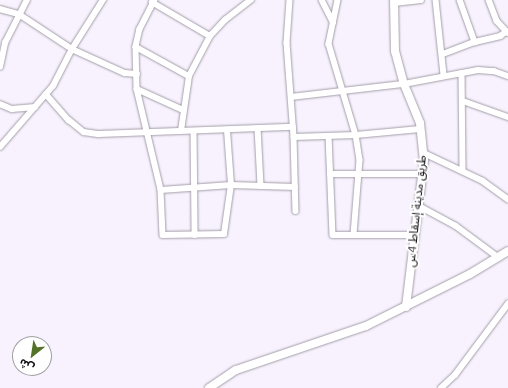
<!DOCTYPE html>
<meta charset="utf-8">
<style>
body{margin:0}
#map{position:relative;width:508px;height:388px;overflow:hidden;background:#f8f2fe;font-family:Ubuntu,"Noto Sans Arabic",sans-serif}
div>[style]{position:absolute}
.roads{filter:drop-shadow(0 0 1px #a39ea8) drop-shadow(0 0 1px #a39ea8)}
.street>*{height:5.5px;margin:-2.75px;padding:0 2.75px;transform-origin:2.75px;border-radius:2.75px;background:#fff}
.secondary>*{height:8px;margin:-4px;padding:0 4px;transform-origin:4px;border-radius:4px;background:#fff}
span{translate:-50% -50%;white-space:nowrap;text-align:center;line-height:1.15;-webkit-text-stroke:4px #fff;paint-order:stroke}
.street-label{font-size:12px;color:#121014}
.north{position:absolute;left:12px;top:336px;width:40px;height:40px;box-sizing:border-box;background:#fff;border:1px solid #a09fa1;border-radius:50%;rotate:210deg;font-size:11px;font-weight:700;line-height:16px;text-align:center;color:#121014}
.north::after{content:'';display:block;margin:auto;width:14px;height:18px;background:#557328;clip-path:polygon(50% 0,100% 100%,50% 72%,0 100%)}
</style>
<div id="map">
<div class="roads">
<div class="street">
<i style="left:155px;top:0;width:33px;rotate:117deg"></i>
<i style="left:140px;top:29px;width:18px;rotate:103deg"></i>
<i style="left:136px;top:47px;width:42px;rotate:88.6deg"></i>
<i style="left:137px;top:89px;width:104px;rotate:76.6deg"></i>
<i style="left:161px;top:190px;width:45px;rotate:87.5deg"></i>
<i style="left:163px;top:235px;width:61px;rotate:-0.9deg"></i>
<i style="left:224px;top:234px;width:49px;rotate:-81.9deg"></i>
<i style="left:231px;top:185px;width:55px;rotate:-94.2deg"></i>
<i style="left:290px;top:0;width:43px;rotate:94deg"></i>
<i style="left:287px;top:43px;width:94px;rotate:85.7deg"></i>
<i style="left:294px;top:137px;width:74px;rotate:88.5deg"></i>
<i style="left:322px;top:0;width:25px;rotate:63deg"></i>
<i style="left:338px;top:0;width:45px;rotate:101.6deg"></i>
<i style="left:329px;top:44px;width:95px;rotate:73.5deg"></i>
<i style="left:356px;top:135px;width:25px;rotate:81deg"></i>
<i style="left:360px;top:160px;width:75px;rotate:94.6deg"></i>
<i style="left:354px;top:235px;width:60px"></i>
<i style="left:436px;top:0;width:75px;rotate:83.9deg"></i>
<i style="left:460px;top:0;width:45px;rotate:70.3deg"></i>
<i style="left:489px;top:0;width:22px;rotate:69deg"></i>
<i style="left:497px;top:21px;width:16px;rotate:47deg"></i>
<i style="left:152px;top:2px;width:67px;rotate:30.4deg"></i>
<i style="left:394px;top:3px;width:27px;rotate:-6deg"></i>
<i style="left:0;top:9px;width:20px;rotate:15deg"></i>
<i style="left:19px;top:14px;width:64px;rotate:33.4deg"></i>
<i style="left:72px;top:49px;width:58px;rotate:24.4deg"></i>
<i style="left:125px;top:73px;width:12px;rotate:5deg"></i>
<i style="left:136px;top:47px;width:60px;rotate:28.7deg"></i>
<i style="left:443px;top:54px;width:34px;rotate:-21deg"></i>
<i style="left:475px;top:42px;width:26px;rotate:-13deg"></i>
<i style="left:500px;top:36px;width:7px;rotate:-34deg"></i>
<i style="left:0;top:67px;width:25px;rotate:-78deg"></i>
<i style="left:5px;top:43px;width:48px;rotate:-62.9deg"></i>
<i style="left:462px;top:73px;width:98px;rotate:89.4deg"></i>
<i style="left:137px;top:89px;width:51px;rotate:24.5deg"></i>
<i style="left:46px;top:94px;width:35px;rotate:49deg"></i>
<i style="left:69px;top:120px;width:19px;rotate:39deg"></i>
<i style="left:84px;top:132px;width:15px;rotate:8deg"></i>
<i style="left:99px;top:134px;width:194px;rotate:-2.1deg"></i>
<i style="left:291px;top:97px;width:114px;rotate:-6.6deg"></i>
<i style="left:404px;top:84px;width:75px;rotate:-10.7deg"></i>
<i style="left:478px;top:70px;width:16px;rotate:4deg"></i>
<i style="left:494px;top:71px;width:15px;rotate:20deg"></i>
<i style="left:463px;top:101px;width:48px;rotate:19.6deg"></i>
<i style="left:0;top:104px;width:13px;rotate:23deg"></i>
<i style="left:12px;top:109px;width:23px;rotate:-5deg"></i>
<i style="left:258px;top:128px;width:58px;rotate:87deg"></i>
<i style="left:181px;top:131px;width:56px;rotate:-81.7deg"></i>
<i style="left:189px;top:76px;width:45px;rotate:-62.3deg"></i>
<i style="left:210px;top:36px;width:22px;rotate:-47deg"></i>
<i style="left:225px;top:20px;width:33px;rotate:-38deg"></i>
<i style="left:194px;top:131px;width:104px;rotate:89.4deg"></i>
<i style="left:329px;top:136px;width:99px;rotate:87.7deg"></i>
<i style="left:333px;top:235px;width:21px"></i>
<i style="left:294px;top:137px;width:62px;rotate:-1.8deg"></i>
<i style="left:356px;top:135px;width:64px;rotate:-5.4deg"></i>
<i style="left:0;top:147px;width:81px;rotate:-49deg"></i>
<i style="left:53px;top:86px;width:42px;rotate:-62.8deg"></i>
<i style="left:72px;top:49px;width:58px;rotate:-57.7deg"></i>
<i style="left:424px;top:153px;width:65px;rotate:25.4deg"></i>
<i style="left:483px;top:181px;width:31px;rotate:36deg"></i>
<i style="left:330px;top:174px;width:93px"></i>
<i style="left:161px;top:190px;width:70px;rotate:-4.1deg"></i>
<i style="left:231px;top:185px;width:64px;rotate:1.8deg"></i>
<i style="left:419px;top:206px;width:42px;rotate:28.4deg"></i>
<i style="left:456px;top:226px;width:52px;rotate:36.4deg"></i>
<i style="left:441px;top:388px;width:19px;rotate:-43deg"></i>
<i style="left:455px;top:375px;width:89px;rotate:-53.3deg"></i>
</div>
<div class="secondary">
<i style="left:394px;top:0;width:51px;rotate:88.9deg"></i>
<i style="left:395px;top:51px;width:34px;rotate:75deg"></i>
<i style="left:404px;top:84px;width:42px;rotate:67.7deg"></i>
<i style="left:420px;top:123px;width:37px;rotate:84deg"></i>
<i style="left:424px;top:160px;width:148px;rotate:97deg"></i>
<i style="left:209px;top:388px;width:32px;rotate:-34deg"></i>
<i style="left:236px;top:370px;width:137px;rotate:-18.7deg"></i>
<i style="left:366px;top:326px;width:116px;rotate:-26.6deg"></i>
<i style="left:470px;top:274px;width:44px;rotate:-31.2deg"></i>
</div>
</div>
<div class="street-label">
<span style="left:416px;top:211px;rotate:-84deg">طريق مدينة إسقاط 4س</span>
</div>
<div class="north">ش</div>
</div>
